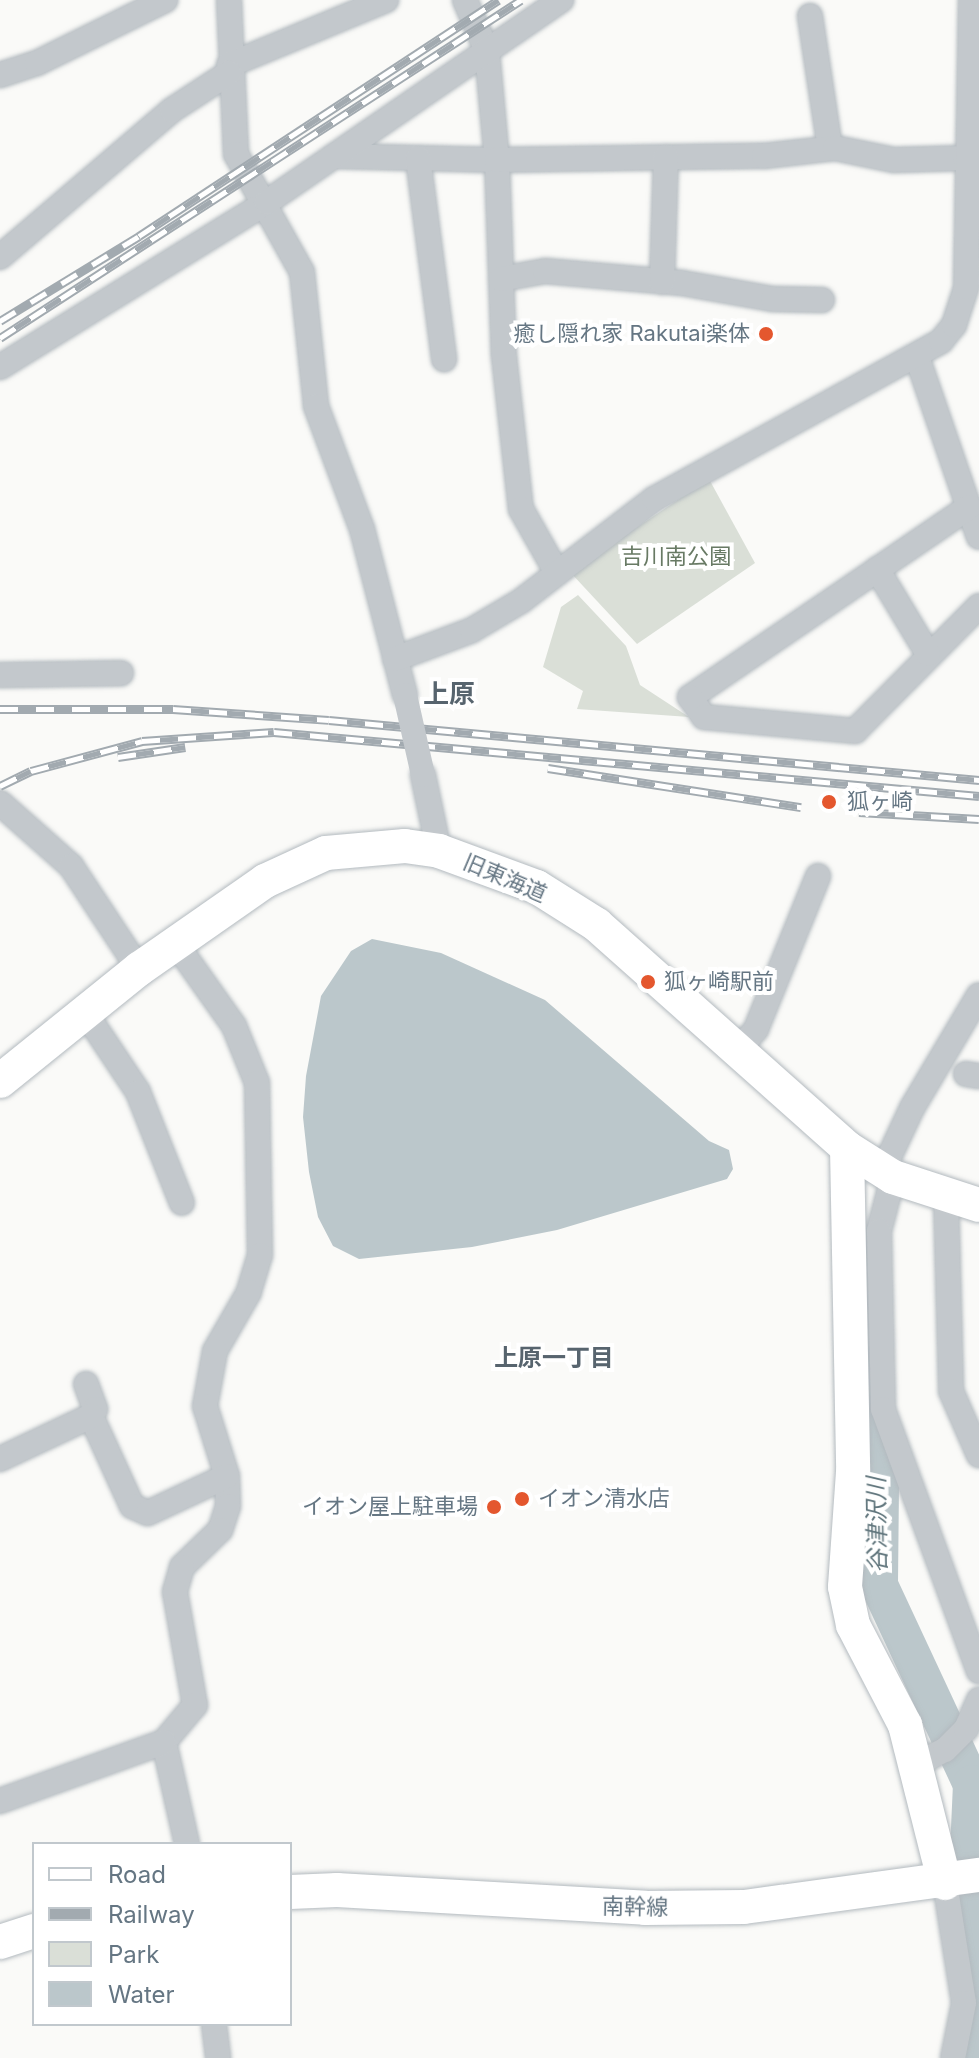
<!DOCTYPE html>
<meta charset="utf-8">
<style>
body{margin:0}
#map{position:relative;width:979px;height:2058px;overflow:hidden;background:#fafaf8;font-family:Inter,"Noto Sans JP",sans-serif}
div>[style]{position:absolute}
.green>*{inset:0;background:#dadfd7}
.water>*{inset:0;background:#bbc7cb}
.river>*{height:38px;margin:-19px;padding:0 19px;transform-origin:19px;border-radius:19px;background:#bbc7cb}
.roads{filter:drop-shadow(0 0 2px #b3babf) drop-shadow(0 0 2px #b3babf)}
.street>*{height:24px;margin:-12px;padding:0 12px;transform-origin:12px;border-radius:12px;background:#c3c8cc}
.secondary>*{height:34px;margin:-17px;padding:0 17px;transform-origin:17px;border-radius:17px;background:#fff}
.rail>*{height:9px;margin-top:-4.5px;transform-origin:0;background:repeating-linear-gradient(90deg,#fff 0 18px,#a2aab0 0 36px);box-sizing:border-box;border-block:2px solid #a2aab0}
.street-bridge>*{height:24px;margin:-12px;padding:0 12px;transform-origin:12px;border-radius:12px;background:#c3c8cc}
.dots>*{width:22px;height:22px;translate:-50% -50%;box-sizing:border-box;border:4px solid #fff;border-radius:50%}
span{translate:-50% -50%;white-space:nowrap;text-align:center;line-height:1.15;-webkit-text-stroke:8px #fff;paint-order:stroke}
.poi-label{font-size:22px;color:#657683}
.right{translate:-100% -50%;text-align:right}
.left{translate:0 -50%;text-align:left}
.park-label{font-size:22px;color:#687a64}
.street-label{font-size:22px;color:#657683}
.neighbourhood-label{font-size:24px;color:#57646e;font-weight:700}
.water-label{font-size:24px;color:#60757c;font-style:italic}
.quarter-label{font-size:26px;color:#57646e;font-weight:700}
.legend{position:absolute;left:32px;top:1842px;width:260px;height:184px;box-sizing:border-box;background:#fff;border:2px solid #c1c8cd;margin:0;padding:10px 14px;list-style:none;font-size:24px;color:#657683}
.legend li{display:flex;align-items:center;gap:16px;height:40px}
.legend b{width:40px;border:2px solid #c1c8cd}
</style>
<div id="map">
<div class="green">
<i style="clip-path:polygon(709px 479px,755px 563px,637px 644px,570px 572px)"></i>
<i style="clip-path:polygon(578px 595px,626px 646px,640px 685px,689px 717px,577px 709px,583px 691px,543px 667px,561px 607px)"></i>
</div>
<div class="water">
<i style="clip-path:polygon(372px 939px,441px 953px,545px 1000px,709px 1141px,729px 1150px,733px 1169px,727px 1179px,557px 1230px,472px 1247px,359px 1259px,333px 1246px,318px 1217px,309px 1172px,303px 1117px,306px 1076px,321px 996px,351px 951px)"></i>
</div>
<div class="river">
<i style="left:872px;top:1365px;width:67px;rotate:89.1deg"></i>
<i style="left:873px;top:1432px;width:54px;rotate:82.6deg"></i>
<i style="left:880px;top:1486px;width:99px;rotate:90.6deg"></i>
<i style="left:879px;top:1585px;width:220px;rotate:65deg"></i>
<i style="left:972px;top:1784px;width:133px;rotate:92.6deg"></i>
<i style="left:966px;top:1917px;width:63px;rotate:79deg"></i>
<i style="left:978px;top:1979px;width:46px;rotate:91.2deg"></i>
<i style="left:977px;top:2025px;width:34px;rotate:105deg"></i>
</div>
<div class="roads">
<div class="street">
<i style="left:229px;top:0;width:154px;rotate:87.4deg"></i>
<i style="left:236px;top:154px;width:135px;rotate:60.8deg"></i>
<i style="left:302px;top:272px;width:135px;rotate:84deg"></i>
<i style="left:316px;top:406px;width:131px;rotate:69.5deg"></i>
<i style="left:362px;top:529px;width:171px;rotate:75.5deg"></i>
<i style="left:465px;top:0;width:56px;rotate:66.7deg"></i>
<i style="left:487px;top:51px;width:109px;rotate:84.8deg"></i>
<i style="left:497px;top:160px;width:196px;rotate:88deg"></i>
<i style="left:504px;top:356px;width:154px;rotate:83.7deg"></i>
<i style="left:521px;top:509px;width:73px;rotate:60.6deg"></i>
<i style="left:810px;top:16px;width:134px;rotate:81.4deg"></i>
<i style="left:229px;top:65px;width:170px;rotate:-22.5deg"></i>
<i style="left:0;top:75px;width:39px;rotate:-18deg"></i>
<i style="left:37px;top:63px;width:143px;rotate:-26.2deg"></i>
<i style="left:334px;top:156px;width:163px;rotate:1.4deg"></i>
<i style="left:497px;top:160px;width:267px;rotate:-0.9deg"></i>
<i style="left:764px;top:156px;width:71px;rotate:-6.4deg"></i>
<i style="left:835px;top:148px;width:60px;rotate:11.5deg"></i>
<i style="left:894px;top:160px;width:71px;rotate:-1.6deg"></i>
<i style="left:965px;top:158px;width:13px;rotate:32deg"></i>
<i style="left:418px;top:158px;width:203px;rotate:82.6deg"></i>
<i style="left:0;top:257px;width:226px;rotate:-40.5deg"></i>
<i style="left:172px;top:110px;width:68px;rotate:-33deg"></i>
<i style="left:501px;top:279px;width:45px;rotate:-10.3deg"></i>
<i style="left:545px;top:271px;width:138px;rotate:5deg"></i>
<i style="left:682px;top:283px;width:92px;rotate:10deg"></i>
<i style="left:773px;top:299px;width:49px;rotate:1.2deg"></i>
<i style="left:662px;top:282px;width:125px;rotate:-88.2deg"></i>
<i style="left:917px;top:357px;width:190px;rotate:71deg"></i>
<i style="left:0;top:367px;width:314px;rotate:-31.7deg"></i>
<i style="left:267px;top:202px;width:357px;rotate:-34.5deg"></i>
<i style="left:969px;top:507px;width:338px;rotate:145.7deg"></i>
<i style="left:690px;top:697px;width:24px;rotate:55deg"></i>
<i style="left:704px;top:717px;width:152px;rotate:5.3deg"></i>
<i style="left:855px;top:731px;width:176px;rotate:-45.2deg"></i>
<i style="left:877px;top:569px;width:99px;rotate:59deg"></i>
<i style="left:395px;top:659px;width:82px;rotate:-20.6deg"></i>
<i style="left:472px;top:630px;width:57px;rotate:-30.6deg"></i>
<i style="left:521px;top:601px;width:168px;rotate:-37.5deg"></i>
<i style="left:654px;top:499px;width:328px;rotate:-28.8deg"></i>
<i style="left:941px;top:341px;width:21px;rotate:-51deg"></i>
<i style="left:954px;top:325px;width:40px;rotate:-72deg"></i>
<i style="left:966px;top:287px;width:287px;rotate:-89deg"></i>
<i style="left:0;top:675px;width:121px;rotate:-0.9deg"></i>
<i style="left:423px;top:775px;width:78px;rotate:78.1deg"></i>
<i style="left:0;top:803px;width:95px;rotate:41.6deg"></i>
<i style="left:71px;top:866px;width:123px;rotate:56.6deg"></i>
<i style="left:176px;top:944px;width:100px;rotate:54.7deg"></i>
<i style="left:234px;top:1026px;width:61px;rotate:68deg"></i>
<i style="left:257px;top:1083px;width:172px;rotate:89deg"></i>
<i style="left:260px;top:1255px;width:39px;rotate:107deg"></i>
<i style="left:249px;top:1292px;width:68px;rotate:120deg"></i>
<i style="left:215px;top:1351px;width:56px;rotate:100.3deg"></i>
<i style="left:205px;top:1406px;width:73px;rotate:72.6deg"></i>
<i style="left:227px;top:1476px;width:30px;rotate:88deg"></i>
<i style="left:228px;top:1506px;width:25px;rotate:108deg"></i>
<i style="left:220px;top:1530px;width:53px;rotate:135.8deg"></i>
<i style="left:182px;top:1567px;width:26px;rotate:106deg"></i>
<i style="left:175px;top:1592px;width:115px;rotate:80deg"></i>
<i style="left:195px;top:1705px;width:48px;rotate:130deg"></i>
<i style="left:164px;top:1742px;width:105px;rotate:77.3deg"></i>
<i style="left:84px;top:1011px;width:97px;rotate:56.3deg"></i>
<i style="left:138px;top:1092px;width:119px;rotate:68.4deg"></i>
<i style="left:738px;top:1050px;width:28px;rotate:-49deg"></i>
<i style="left:756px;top:1029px;width:165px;rotate:-67.9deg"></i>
<i style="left:966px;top:1074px;width:13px;rotate:9deg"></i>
<i style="left:883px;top:1170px;width:68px;rotate:-64.9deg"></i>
<i style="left:912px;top:1108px;width:131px;rotate:-59.3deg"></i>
<i style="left:893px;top:1177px;width:56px;rotate:104.5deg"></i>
<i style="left:879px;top:1231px;width:178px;rotate:88.7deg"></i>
<i style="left:883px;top:1409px;width:279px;rotate:69.9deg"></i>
<i style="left:946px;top:1196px;width:195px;rotate:88.5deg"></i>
<i style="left:951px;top:1391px;width:70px;rotate:66.4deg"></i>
<i style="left:86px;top:1384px;width:27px;rotate:70deg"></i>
<i style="left:95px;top:1409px;width:8px;rotate:120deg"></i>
<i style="left:91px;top:1416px;width:99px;rotate:65.5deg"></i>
<i style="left:132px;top:1506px;width:17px;rotate:24deg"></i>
<i style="left:148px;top:1513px;width:87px;rotate:-25.1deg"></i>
<i style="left:0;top:1459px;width:101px;rotate:-25.3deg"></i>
<i style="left:917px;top:1764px;width:31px;rotate:-27deg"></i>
<i style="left:945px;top:1750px;width:30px;rotate:-45deg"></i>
<i style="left:966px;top:1729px;width:32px;rotate:-66deg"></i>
<i style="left:0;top:1801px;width:174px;rotate:-19.8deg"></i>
<i style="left:945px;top:1883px;width:121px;rotate:81deg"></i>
<i style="left:964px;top:2003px;width:56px;rotate:101.3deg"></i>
<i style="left:214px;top:2024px;width:34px;rotate:83deg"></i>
</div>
<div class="secondary">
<i style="left:0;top:1081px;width:179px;rotate:-38.9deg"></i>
<i style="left:139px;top:969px;width:154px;rotate:-34.9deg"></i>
<i style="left:265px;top:881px;width:67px;rotate:-24.7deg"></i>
<i style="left:326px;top:853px;width:79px;rotate:-5.1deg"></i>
<i style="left:405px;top:846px;width:34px;rotate:8deg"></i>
<i style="left:439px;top:851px;width:104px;rotate:20.2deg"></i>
<i style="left:537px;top:887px;width:71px;rotate:32.3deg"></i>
<i style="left:597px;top:925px;width:335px;rotate:41.7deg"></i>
<i style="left:847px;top:1148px;width:54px;rotate:32.2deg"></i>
<i style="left:893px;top:1177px;width:90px;rotate:18deg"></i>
<i style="left:847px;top:1148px;width:324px;rotate:88.9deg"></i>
<i style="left:853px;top:1472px;width:115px;rotate:94deg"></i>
<i style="left:845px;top:1587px;width:39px;rotate:78deg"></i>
<i style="left:853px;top:1625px;width:113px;rotate:62.5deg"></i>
<i style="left:905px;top:1725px;width:163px;rotate:75.8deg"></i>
<i style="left:290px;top:1892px;width:47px;rotate:-2.4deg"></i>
<i style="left:337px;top:1890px;width:309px;rotate:3.3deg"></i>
<i style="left:645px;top:1908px;width:99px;rotate:-0.6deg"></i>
<i style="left:744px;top:1907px;width:237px;rotate:-7.8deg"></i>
<i style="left:0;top:1942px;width:36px;rotate:-18deg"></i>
</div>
</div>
<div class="rail">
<i style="left:0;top:321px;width:163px;rotate:-31.4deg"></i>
<i style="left:139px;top:236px;width:430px;rotate:-33.3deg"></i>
<i style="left:0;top:338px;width:621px;rotate:-32.97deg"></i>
<i style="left:0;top:709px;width:173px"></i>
<i style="left:173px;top:709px;width:156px;rotate:4deg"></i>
<i style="left:329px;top:720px;width:653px;rotate:5.27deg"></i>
<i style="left:118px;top:757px;width:68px;rotate:-8.5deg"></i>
<i style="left:548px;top:768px;width:256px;rotate:8.8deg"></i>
<i style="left:0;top:786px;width:34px;rotate:-26deg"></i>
<i style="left:31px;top:771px;width:115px;rotate:-15.1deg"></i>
<i style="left:142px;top:741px;width:132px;rotate:-3.9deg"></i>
<i style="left:274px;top:732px;width:708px;rotate:5.19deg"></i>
<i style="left:859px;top:812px;width:120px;rotate:3.3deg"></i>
</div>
<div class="street-bridge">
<i style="left:405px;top:695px;width:82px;rotate:77.3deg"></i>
</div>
<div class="dots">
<i style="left:766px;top:334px;background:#e4572e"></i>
<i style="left:829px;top:802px;background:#e4572e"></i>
<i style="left:648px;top:982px;background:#e4572e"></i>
<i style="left:522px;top:1499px;background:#e4572e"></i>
<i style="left:494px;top:1507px;background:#e4572e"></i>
</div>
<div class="poi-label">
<span class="right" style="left:750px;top:334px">癒し隠れ家 Rakutai楽体</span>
<span class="left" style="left:847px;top:802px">狐ヶ崎</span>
<span class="left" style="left:664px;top:982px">狐ヶ崎駅前</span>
<span class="left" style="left:538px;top:1499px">イオン清水店</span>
<span class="right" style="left:478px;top:1507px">イオン屋上駐車場</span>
</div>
<div class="park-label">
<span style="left:676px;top:557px">吉川南公園</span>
</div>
<div class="street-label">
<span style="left:505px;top:878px;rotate:23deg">旧東海道</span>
<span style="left:635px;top:1907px;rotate:1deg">南幹線</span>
</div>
<div class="neighbourhood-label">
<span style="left:554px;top:1358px">上原一丁目</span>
</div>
<div class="water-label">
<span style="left:877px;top:1525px;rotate:-91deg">谷津沢川</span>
</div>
<div class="quarter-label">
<span style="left:449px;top:694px">上原</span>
</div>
<ul class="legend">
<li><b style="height:10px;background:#fff"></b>Road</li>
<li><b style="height:10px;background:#a2aab0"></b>Railway</li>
<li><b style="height:22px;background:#dadfd7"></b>Park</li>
<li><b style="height:22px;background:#bbc7cb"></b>Water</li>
</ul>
</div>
